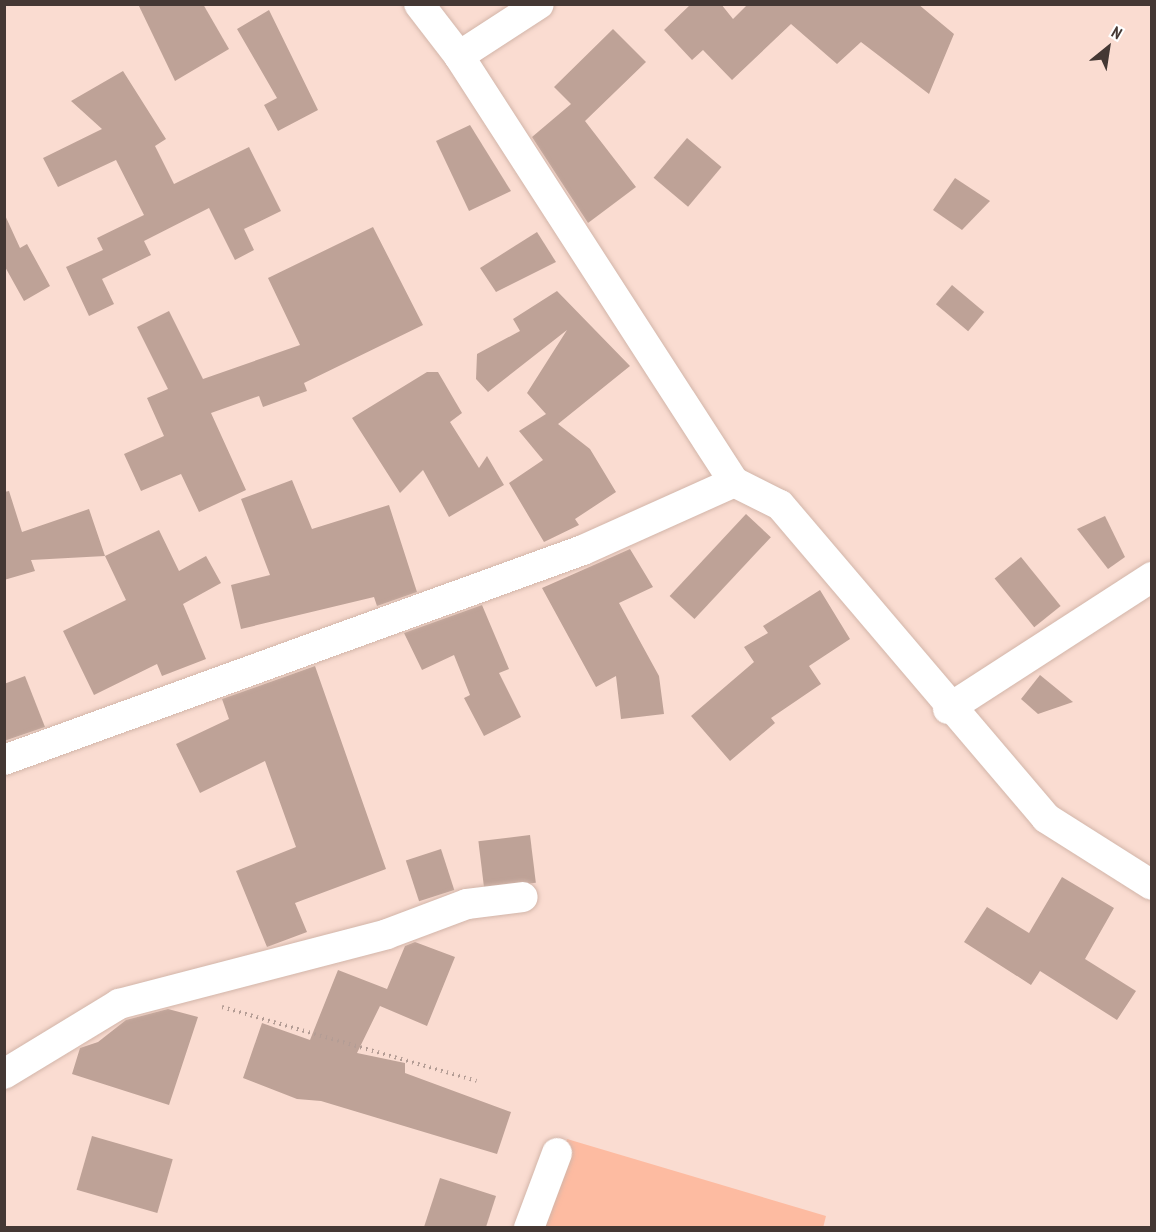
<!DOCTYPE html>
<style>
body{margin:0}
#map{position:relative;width:1156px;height:1232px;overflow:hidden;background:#fadcd1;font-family:"PT Sans Narrow",sans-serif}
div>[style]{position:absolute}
.green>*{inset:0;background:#fdbba1}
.building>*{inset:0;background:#bea297;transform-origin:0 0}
.path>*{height:4px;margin-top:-2px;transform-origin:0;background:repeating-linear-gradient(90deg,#b49d95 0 1.5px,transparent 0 6px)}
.roads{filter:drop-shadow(0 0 2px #d2b5a9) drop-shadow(0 0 2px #d2b5a9)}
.minor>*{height:30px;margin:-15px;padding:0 15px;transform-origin:15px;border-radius:15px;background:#fff}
span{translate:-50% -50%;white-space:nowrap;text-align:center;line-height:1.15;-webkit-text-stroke:5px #fff;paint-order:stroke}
.frame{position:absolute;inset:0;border:6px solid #443834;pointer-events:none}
.north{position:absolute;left:1078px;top:18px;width:60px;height:60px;-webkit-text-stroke:4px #fff;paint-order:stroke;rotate:30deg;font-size:16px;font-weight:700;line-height:24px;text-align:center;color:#443834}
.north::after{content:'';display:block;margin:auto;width:21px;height:27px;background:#443834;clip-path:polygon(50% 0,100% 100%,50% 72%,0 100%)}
</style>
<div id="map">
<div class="green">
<i style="clip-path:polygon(567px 1139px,826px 1216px,823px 1228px,541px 1228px)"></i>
</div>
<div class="building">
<i style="clip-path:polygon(138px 4px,203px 4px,229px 49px,175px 81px)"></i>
<i style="clip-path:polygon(691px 4px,721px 4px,733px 19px,748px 4px,918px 4px,954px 34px,929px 94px,861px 42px,837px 64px,791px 24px,732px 80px,703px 50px,692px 60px,664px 30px)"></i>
<i style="clip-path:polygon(269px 10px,318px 110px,278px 131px,264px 105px,277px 98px,237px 29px)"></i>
<i style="clip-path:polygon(613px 29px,646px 62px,585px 121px,636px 187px,588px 223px,532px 137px,571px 104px,554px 87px)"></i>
<i style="clip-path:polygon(123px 71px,166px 139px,155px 146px,174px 184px,249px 147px,281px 211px,244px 229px,254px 250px,235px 260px,209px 208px,144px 241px,151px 255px,102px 279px,114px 304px,89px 316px,66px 267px,103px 250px,97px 238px,144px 215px,116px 160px,58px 187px,43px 158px,102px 129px,71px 101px)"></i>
<i style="clip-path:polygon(470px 125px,511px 191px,469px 211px,436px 141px)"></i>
<i style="left:687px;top:138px;width:45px;height:52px;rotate:40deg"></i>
<i style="clip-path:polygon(955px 178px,990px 201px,962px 230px,933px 210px)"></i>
<i style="clip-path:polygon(4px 213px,20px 248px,27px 244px,50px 286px,24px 301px,4px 265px)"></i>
<i style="clip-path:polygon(373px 227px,423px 325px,304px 383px,307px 391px,263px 407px,259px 396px,211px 413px,246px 490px,199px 512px,181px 474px,141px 491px,124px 454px,164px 436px,147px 398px,168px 389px,137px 327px,169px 311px,203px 379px,300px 345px,268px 278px)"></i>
<i style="clip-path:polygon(537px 232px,556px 262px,496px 292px,480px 268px)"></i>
<i style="left:952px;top:285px;width:42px;height:25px;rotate:40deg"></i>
<i style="clip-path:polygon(557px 291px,630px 366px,558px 424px,590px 449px,616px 492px,575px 519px,579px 525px,544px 542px,509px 483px,543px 460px,519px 431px,546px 414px,527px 393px,567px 330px,488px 392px,476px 379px,477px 354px,520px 331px,513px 319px)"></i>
<i style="clip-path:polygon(427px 372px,438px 372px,462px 413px,450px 422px,479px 468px,487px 456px,504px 485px,449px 517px,423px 470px,400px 493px,352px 418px)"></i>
<i style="clip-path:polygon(292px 480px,312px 529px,389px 505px,417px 592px,377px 606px,374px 597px,241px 629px,231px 585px,270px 575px,241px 499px)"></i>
<i style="clip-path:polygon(9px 491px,22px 532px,89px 509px,105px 556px,31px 560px,35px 571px,4px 580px,4px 492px)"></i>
<i style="left:746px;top:514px;width:34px;height:112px;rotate:43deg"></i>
<i style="clip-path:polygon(1105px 516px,1125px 557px,1108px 569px,1077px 529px)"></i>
<i style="clip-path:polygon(159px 530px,179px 571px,206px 556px,221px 583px,183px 604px,206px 659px,162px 676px,157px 664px,94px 695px,63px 631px,126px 600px,105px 556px)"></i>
<i style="clip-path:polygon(630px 549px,653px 587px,619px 603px,659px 676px,664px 714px,621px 719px,616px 676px,596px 687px,542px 588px)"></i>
<i style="left:1021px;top:557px;width:63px;height:34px;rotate:51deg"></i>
<i style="clip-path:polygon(820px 590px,850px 639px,809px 666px,821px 684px,771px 718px,775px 723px,730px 761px,691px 716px,754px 662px,744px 647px,768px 633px,763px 626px)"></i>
<i style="clip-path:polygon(482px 605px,509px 669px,499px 673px,521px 717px,484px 736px,464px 698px,470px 695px,454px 655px,422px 670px,404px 633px)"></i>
<i style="clip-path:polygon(315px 666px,386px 869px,295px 903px,307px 932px,267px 947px,236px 871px,296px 847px,265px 761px,200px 793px,176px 744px,229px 719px,222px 699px)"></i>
<i style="clip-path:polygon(1040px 675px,1073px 702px,1038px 714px,1021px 699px)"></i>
<i style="clip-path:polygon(25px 676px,45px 727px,4px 741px,4px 684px)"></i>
<i style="left:530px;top:835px;width:48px;height:52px;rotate:83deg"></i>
<i style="left:441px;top:849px;width:43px;height:37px;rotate:72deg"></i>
<i style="clip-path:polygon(1062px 877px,1114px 908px,1085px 959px,1136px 991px,1117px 1020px,1040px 971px,1031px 985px,964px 942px,987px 907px,1029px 933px)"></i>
<i style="clip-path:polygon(415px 942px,455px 957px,427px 1026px,380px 1006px,357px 1053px,405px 1063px,405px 1073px,511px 1112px,497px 1154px,321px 1101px,297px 1099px,243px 1078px,262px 1023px,310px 1040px,338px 970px,387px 989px,405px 946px)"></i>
<i style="clip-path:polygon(168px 1009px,198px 1017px,169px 1105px,72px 1074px,80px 1048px,98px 1042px,126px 1020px)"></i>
<i style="left:92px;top:1136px;width:84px;height:56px;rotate:16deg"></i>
<i style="clip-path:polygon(440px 1178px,496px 1196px,486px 1227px,424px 1227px)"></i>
</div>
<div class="path">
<i style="left:222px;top:1007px;width:265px;rotate:16.2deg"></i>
</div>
<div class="roads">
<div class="minor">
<i style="left:419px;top:4px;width:66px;rotate:52.4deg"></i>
<i style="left:459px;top:56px;width:507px;rotate:57.16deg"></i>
<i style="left:459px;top:56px;width:95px;rotate:-33deg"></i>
<i style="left:948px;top:709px;width:243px;rotate:-32.9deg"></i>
<i style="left:4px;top:760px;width:616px;rotate:-19.94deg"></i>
<i style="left:583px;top:550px;width:166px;rotate:-24.2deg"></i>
<i style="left:734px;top:482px;width:51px;rotate:26.6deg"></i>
<i style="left:780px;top:505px;width:411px;rotate:49.6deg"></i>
<i style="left:1046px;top:818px;width:125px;rotate:32.3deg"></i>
<i style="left:4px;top:1074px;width:135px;rotate:-31.3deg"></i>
<i style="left:119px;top:1004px;width:277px;rotate:-14.6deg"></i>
<i style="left:387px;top:934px;width:85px;rotate:-20.6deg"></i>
<i style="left:467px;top:904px;width:56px;rotate:-7.1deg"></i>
<i style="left:529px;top:1228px;width:80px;rotate:-69.5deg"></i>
</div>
</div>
<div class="frame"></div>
<div class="north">N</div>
</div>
